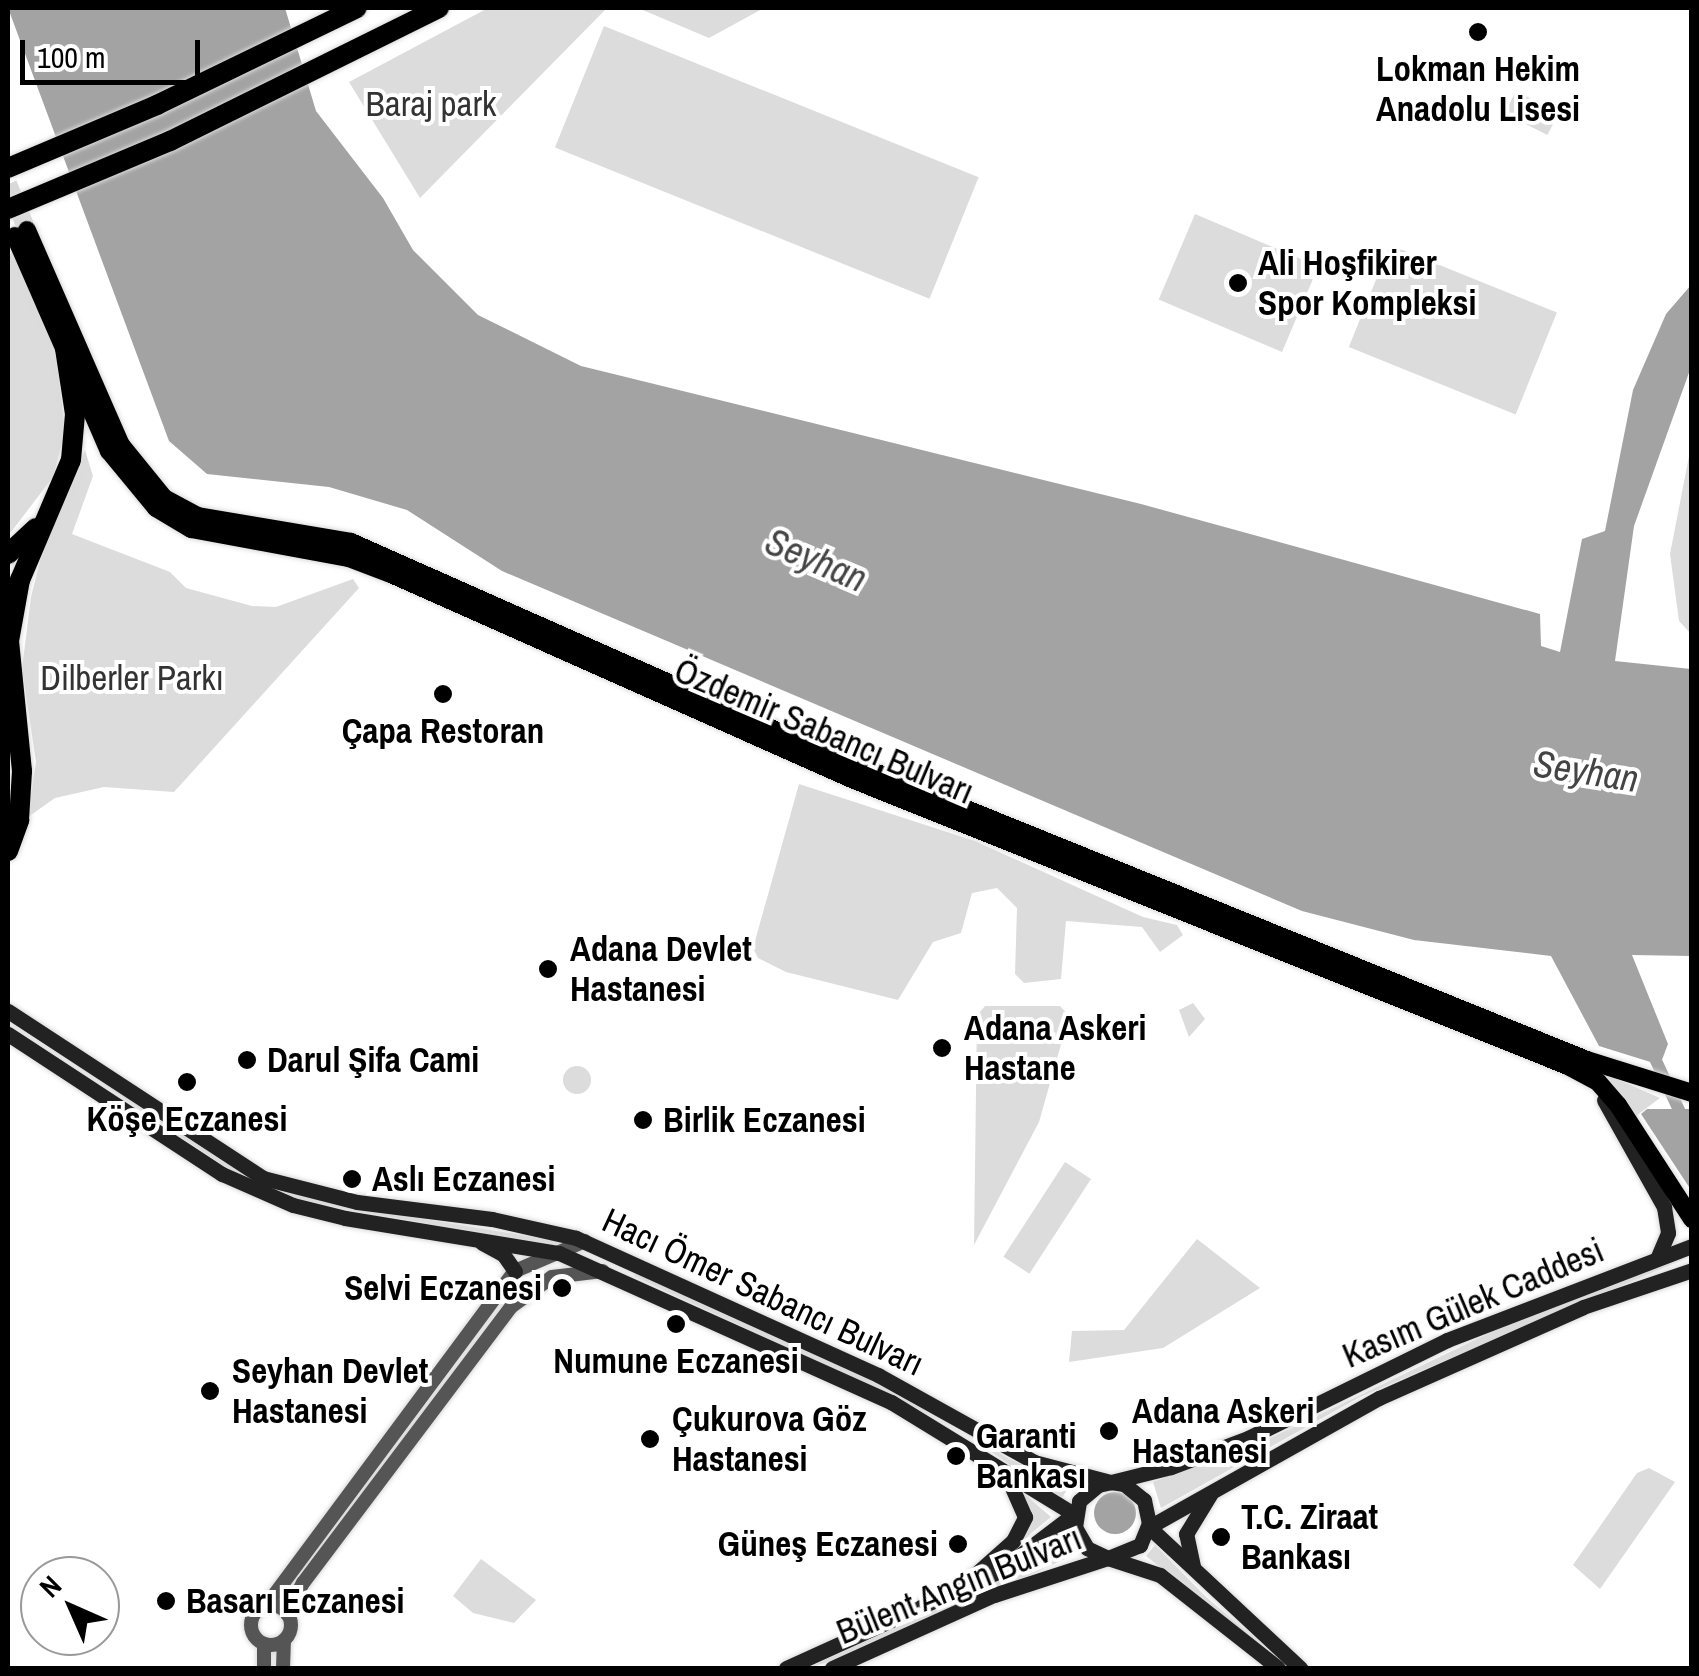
<!DOCTYPE html>
<meta charset="utf-8">
<style>
body{margin:0}
#map{position:relative;width:1699px;height:1676px;overflow:hidden;background:#fff;font-family:"Archivo Narrow",sans-serif}
div>[style]{position:absolute}
.green>*{inset:0;background:#dcdcdc;transform-origin:0 0}
.round{border-radius:50%}
.water>*{inset:0;background:#a3a3a3}
.canal>*{height:12px;margin:-6px;padding:0 6px;transform-origin:6px;border-radius:6px;background:#a3a3a3}
.primary-tunnel>*{height:18px;margin-top:-9px;transform-origin:0;background:repeating-linear-gradient(90deg,#d9d9d9 0 18px,transparent 0 27px)}
.roads{filter:drop-shadow(0 0 2px #dbdbdb) drop-shadow(0 0 2px #dbdbdb)}
.tertiary>*{height:14px;margin:-7px;padding:0 7px;transform-origin:7px;border-radius:7px;background:#555}
.tertiary>.ring{margin:-7px;padding:0;box-sizing:content-box;background:none;border:14px solid #555;border-radius:50%}
.secondary>*{height:15px;margin:-7.5px;padding:0 7.5px;transform-origin:7.5px;border-radius:7.5px;background:#222}
.primary>*{height:18px;margin:-9px;padding:0 9px;transform-origin:9px;border-radius:9px;background:#000}
.motorway>*{height:20px;margin:-10px;padding:0 10px;transform-origin:10px;border-radius:10px;background:#000}
.bridges{filter:drop-shadow(0 0 2px #dbdbdb) drop-shadow(0 0 2px #dbdbdb)}
.motorway-bridge>*{height:20px;margin:-10px;padding:0 10px;transform-origin:10px;border-radius:10px;background:#000}
.dots>*{width:28px;height:28px;translate:-50% -50%;box-sizing:border-box;border:5px solid #fff;border-radius:50%}
span{translate:-50% -50%;white-space:nowrap;text-align:center;line-height:1.15;-webkit-text-stroke:8px #fff;paint-order:stroke}
.poi-label{font-size:35px;color:#000;font-weight:700}
.left{translate:0 -50%;text-align:left}
.right{translate:-100% -50%;text-align:right}
.park-label{font-size:35px;color:#333}
.street-label{font-size:35px;color:#000}
.water-label{font-size:38px;color:#444;font-style:italic}
.frame{position:absolute;inset:0;border:10px solid #000;pointer-events:none}
.north{position:absolute;left:20px;top:1556px;width:100px;height:100px;box-sizing:border-box;background:#fff;border:2px solid #999;border-radius:50%;rotate:315deg;font-size:28px;font-weight:700;line-height:40px;text-align:center;color:#000}
.north::after{content:'';display:block;margin:auto;width:35px;height:45px;background:#000;clip-path:polygon(50% 0,100% 100%,50% 72%,0 100%)}
.scale{position:absolute;left:20px;top:40px;width:180px;height:45px;box-sizing:border-box;border:5px solid #000;border-top:0;padding-left:12px;font-size:30px;line-height:35px;white-space:nowrap;color:#000;-webkit-text-stroke:8px #fff;paint-order:stroke}
</style>
<div id="map">
<div class="green">
<i style="clip-path:polygon(488px 8px,607px 8px,420px 198px,349px 82px)"></i>
<i style="clip-path:polygon(638px 8px,764px 8px,709px 38px)"></i>
<i style="left:604px;top:26px;width:404px;height:131px;rotate:22deg"></i>
<i style="left:1516px;top:91px;width:48px;height:25px;rotate:27deg"></i>
<i style="left:1195px;top:214px;width:134px;height:93px;rotate:23deg"></i>
<i style="left:1390px;top:245px;width:180px;height:110px;rotate:22deg"></i>
<i style="clip-path:polygon(16px 251px,56px 350px,65px 432px,53px 477px,8px 536px,8px 255px)"></i>
<i style="clip-path:polygon(1691px 446px,1691px 634px,1679px 621px,1670px 554px)"></i>
<i style="clip-path:polygon(85px 450px,93px 476px,72px 534px,170px 572px,186px 588px,252px 606px,276px 607px,353px 579px,359px 588px,174px 792px,104px 787px,55px 798px,28px 817px,36px 762px,22px 669px,31px 597px,48px 530px)"></i>
<i style="clip-path:polygon(799px 784px,975px 841px,1143px 917px,1177px 925px,1183px 935px,1160px 952px,1142px 927px,1066px 921px,1061px 979px,1024px 983px,1015px 974px,1017px 908px,997px 888px,972px 893px,961px 933px,933px 942px,898px 1000px,786px 972px,758px 958px,753px 948px)"></i>
<i style="clip-path:polygon(1193px 1003px,1205px 1019px,1189px 1037px,1179px 1010px)"></i>
<i style="clip-path:polygon(985px 1006px,1060px 1006px,1069px 1016px,1039px 1122px,974px 1245px,977px 1015px)"></i>
<i style="clip-path:polygon(8px 1019px,265px 1186px,338px 1205px,564px 1242px,556px 1248px,290px 1198px,245px 1180px)"></i>
<i class="round" style="left:563px;top:1066px;width:28px;height:28px"></i>
<i style="clip-path:polygon(1601px 1072px,1660px 1098px,1636px 1116px)"></i>
<i style="left:1065px;top:1162px;width:31px;height:113px;rotate:33deg"></i>
<i style="clip-path:polygon(1197px 1239px,1260px 1288px,1163px 1348px,1069px 1362px,1072px 1331px,1124px 1330px)"></i>
<i style="clip-path:polygon(1691px 1256px,1360px 1397px,1161px 1508px,1153px 1482px,1262px 1442px,1523px 1317px)"></i>
<i style="clip-path:polygon(638px 1269px,882px 1385px,933px 1416px,634px 1276px)"></i>
<i style="clip-path:polygon(459px 1363px,287px 1604px,278px 1603px)"></i>
<i style="clip-path:polygon(957px 1427px,1009px 1459px,1070px 1485px,1060px 1501px)"></i>
<i style="clip-path:polygon(1649px 1468px,1675px 1482px,1600px 1589px,1573px 1565px,1637px 1473px)"></i>
<i style="clip-path:polygon(1021px 1491px,1051px 1517px,1017px 1545px)"></i>
<i style="clip-path:polygon(1062px 1536px,1072px 1556px,847px 1656px,808px 1668px,1018px 1571px)"></i>
<i style="clip-path:polygon(1155px 1545px,1206px 1597px,1289px 1668px,1146px 1556px)"></i>
<i style="clip-path:polygon(481px 1559px,536px 1600px,514px 1623px,473px 1613px,453px 1596px)"></i>
</div>
<div class="water">
<i style="clip-path:polygon(8px 8px,285px 8px,316px 111px,383px 198px,413px 250px,478px 315px,581px 366px,1141px 504px,1540px 614px,1541px 646px,1560px 652px,1582px 539px,1605px 531px,1633px 390px,1666px 314px,1691px 285px,1691px 367px,1634px 526px,1615px 661px,1691px 669px,1691px 956px,1632px 955px,1668px 1044px,1660px 1065px,1599px 1046px,1551px 956px,1414px 940px,1302px 911px,502px 571px,407px 510px,329px 487px,207px 474px,169px 441px)"></i>
<i style="clip-path:polygon(1647px 1109px,1691px 1109px,1691px 1190px,1641px 1114px)"></i>
<i class="round" style="left:1094px;top:1492px;width:42px;height:42px"></i>
</div>
<div class="canal">
<i style="left:1651px;top:1050px;width:97px;rotate:65deg"></i>
</div>
<div class="primary-tunnel">
<i style="left:8px;top:184px;width:50px;rotate:67.6deg"></i>
</div>
<div class="roads">
<div class="tertiary">
<i class="ring" style="left:251px;top:1605px;width:26px;height:26px"></i>
<i style="left:266px;top:1606px;width:417px;rotate:-53.4deg"></i>
<i style="left:515px;top:1271px;width:76px;rotate:-23.2deg"></i>
<i style="left:287px;top:1614px;width:35px;rotate:-63deg"></i>
<i style="left:303px;top:1583px;width:347px;rotate:-53deg"></i>
<i style="left:512px;top:1306px;width:49px;rotate:-35.9deg"></i>
<i style="left:552px;top:1277px;width:51px;rotate:-6.7deg"></i>
<i style="left:264px;top:1644px;width:24px;rotate:90deg"></i>
<i style="left:283px;top:1668px;width:28px;rotate:-88deg"></i>
</div>
<div class="secondary">
<i style="left:8px;top:1011px;width:305px;rotate:33.2deg"></i>
<i style="left:263px;top:1178px;width:97px;rotate:14.3deg"></i>
<i style="left:357px;top:1202px;width:136px;rotate:7.2deg"></i>
<i style="left:492px;top:1219px;width:86px;rotate:12.7deg"></i>
<i style="left:576px;top:1238px;width:332px;rotate:24.4deg"></i>
<i style="left:878px;top:1375px;width:179px;rotate:29.1deg"></i>
<i style="left:1034px;top:1462px;width:80px;rotate:14.6deg"></i>
<i style="left:1111px;top:1482px;width:13px;rotate:9deg"></i>
<i style="left:1124px;top:1484px;width:26px;rotate:39deg"></i>
<i style="left:1144px;top:1500px;width:24px;rotate:78deg"></i>
<i style="left:1149px;top:1523px;width:24px;rotate:112deg"></i>
<i style="left:1140px;top:1545px;width:35px;rotate:158deg"></i>
<i style="left:1108px;top:1558px;width:23px;rotate:-155deg"></i>
<i style="left:1087px;top:1548px;width:24px;rotate:-120deg"></i>
<i style="left:1075px;top:1527px;width:26px;rotate:-81deg"></i>
<i style="left:1079px;top:1501px;width:25px;rotate:-40deg"></i>
<i style="left:1098px;top:1485px;width:13px;rotate:-13deg"></i>
<i style="left:1111px;top:1482px;width:62px;rotate:-14deg"></i>
<i style="left:1171px;top:1467px;width:82px;rotate:-20.6deg"></i>
<i style="left:1248px;top:1438px;width:222px;rotate:-26.2deg"></i>
<i style="left:1447px;top:1340px;width:262px;rotate:-21deg"></i>
<i style="left:8px;top:1034px;width:256px;rotate:33.2deg"></i>
<i style="left:222px;top:1174px;width:77px;rotate:23.6deg"></i>
<i style="left:293px;top:1205px;width:54px;rotate:14deg"></i>
<i style="left:345px;top:1218px;width:217px;rotate:9.3deg"></i>
<i style="left:559px;top:1253px;width:364px;rotate:24.2deg"></i>
<i style="left:891px;top:1402px;width:215px;rotate:31.5deg"></i>
<i style="left:1604px;top:1100px;width:123px;rotate:60.7deg"></i>
<i style="left:1664px;top:1207px;width:26px;rotate:81deg"></i>
<i style="left:1668px;top:1233px;width:26px;rotate:113deg"></i>
<i style="left:482px;top:1243px;width:24px;rotate:28deg"></i>
<i style="left:503px;top:1254px;width:21px;rotate:55deg"></i>
<i style="left:1149px;top:1527px;width:264px;rotate:-29.3deg"></i>
<i style="left:1379px;top:1398px;width:223px;rotate:-24deg"></i>
<i style="left:1583px;top:1307px;width:115px;rotate:-18.7deg"></i>
<i style="left:1149px;top:1527px;width:207px;rotate:43deg"></i>
<i style="left:1193px;top:1566px;width:33px;rotate:-102deg"></i>
<i style="left:1186px;top:1534px;width:48px;rotate:-58.6deg"></i>
<i style="left:970px;top:1579px;width:57px;rotate:-41.5deg"></i>
<i style="left:1013px;top:1541px;width:27px;rotate:-63deg"></i>
<i style="left:1025px;top:1517px;width:47px;rotate:-113.8deg"></i>
<i style="left:786px;top:1668px;width:233px;rotate:-24.4deg"></i>
<i style="left:998px;top:1572px;width:96px;rotate:-37.3deg"></i>
<i style="left:832px;top:1668px;width:178px;rotate:-24.3deg"></i>
<i style="left:994px;top:1595px;width:120px;rotate:-18deg"></i>
<i style="left:1108px;top:1558px;width:55px;rotate:18.1deg"></i>
<i style="left:1160px;top:1575px;width:150px;rotate:38.2deg"></i>
</div>
<div class="primary">
<i style="left:27px;top:230px;width:235px;rotate:66.4deg"></i>
<i style="left:121px;top:445px;width:68px;rotate:50.9deg"></i>
<i style="left:164px;top:498px;width:38px;rotate:28deg"></i>
<i style="left:198px;top:516px;width:155px;rotate:9.6deg"></i>
<i style="left:351px;top:542px;width:511px;rotate:23.91deg"></i>
<i style="left:818px;top:749px;width:830px;rotate:22.02deg"></i>
<i style="left:1587px;top:1060px;width:110px;rotate:17.4deg"></i>
<i style="left:15px;top:236px;width:235px;rotate:66.4deg"></i>
<i style="left:109px;top:451px;width:74px;rotate:50.5deg"></i>
<i style="left:156px;top:508px;width:41px;rotate:31deg"></i>
<i style="left:191px;top:529px;width:161px;rotate:10.4deg"></i>
<i style="left:349px;top:558px;width:45px;rotate:20.9deg"></i>
<i style="left:391px;top:574px;width:507px;rotate:23.99deg"></i>
<i style="left:854px;top:780px;width:769px;rotate:21.83deg"></i>
<i style="left:1568px;top:1066px;width:34px;rotate:28deg"></i>
<i style="left:1598px;top:1082px;width:30px;rotate:49deg"></i>
<i style="left:1618px;top:1105px;width:136px;rotate:57deg"></i>
</div>
<div class="motorway">
<i style="left:8px;top:168px;width:162px;rotate:-22.9deg"></i>
<i style="left:157px;top:105px;width:222px;rotate:-25.9deg"></i>
<i style="left:8px;top:554px;width:38px;rotate:-43deg"></i>
<i style="left:8px;top:851px;width:33px;rotate:-70deg"></i>
<i style="left:19px;top:820px;width:49px;rotate:-86.5deg"></i>
<i style="left:22px;top:771px;width:131px;rotate:-95.7deg"></i>
<i style="left:9px;top:641px;width:62px;rotate:-79.8deg"></i>
<i style="left:20px;top:580px;width:130px;rotate:-67deg"></i>
<i style="left:71px;top:460px;width:46px;rotate:-85deg"></i>
<i style="left:75px;top:414px;width:66px;rotate:-98.7deg"></i>
</div>
</div>
<div class="bridges">
<div class="motorway-bridge">
<i style="left:8px;top:209px;width:176px;rotate:-22.8deg"></i>
<i style="left:170px;top:141px;width:300px;rotate:-26.3deg"></i>
</div>
</div>
<div class="dots">
<i style="left:1478px;top:32px;background:#000"></i>
<i style="left:1238px;top:283px;background:#000"></i>
<i style="left:443px;top:694px;background:#000"></i>
<i style="left:548px;top:969px;background:#000"></i>
<i style="left:942px;top:1048px;background:#000"></i>
<i style="left:247px;top:1060px;background:#000"></i>
<i style="left:187px;top:1082px;background:#000"></i>
<i style="left:643px;top:1120px;background:#000"></i>
<i style="left:352px;top:1179px;background:#000"></i>
<i style="left:562px;top:1288px;background:#000"></i>
<i style="left:676px;top:1324px;background:#000"></i>
<i style="left:210px;top:1391px;background:#000"></i>
<i style="left:1109px;top:1431px;background:#000"></i>
<i style="left:650px;top:1439px;background:#000"></i>
<i style="left:956px;top:1456px;background:#000"></i>
<i style="left:1221px;top:1537px;background:#000"></i>
<i style="left:958px;top:1544px;background:#000"></i>
<i style="left:166px;top:1601px;background:#000"></i>
</div>
<div class="poi-label">
<span style="left:1478px;top:89px">Lokman Hekim<br>Anadolu Lisesi</span>
<span class="left" style="left:1258px;top:283px">Ali Hoşfikirer<br>Spor Kompleksi</span>
<span style="left:443px;top:731px">Çapa Restoran</span>
<span class="left" style="left:570px;top:969px">Adana Devlet<br>Hastanesi</span>
<span class="left" style="left:964px;top:1048px">Adana Askeri<br>Hastane</span>
<span class="left" style="left:267px;top:1060px">Darul Şifa Cami</span>
<span style="left:187px;top:1119px">Köşe Eczanesi</span>
<span class="left" style="left:663px;top:1120px">Birlik Eczanesi</span>
<span class="left" style="left:372px;top:1179px">Aslı Eczanesi</span>
<span class="right" style="left:542px;top:1288px">Selvi Eczanesi</span>
<span style="left:676px;top:1361px">Numune Eczanesi</span>
<span class="left" style="left:232px;top:1391px">Seyhan Devlet<br>Hastanesi</span>
<span class="left" style="left:1132px;top:1431px">Adana Askeri<br>Hastanesi</span>
<span class="left" style="left:672px;top:1439px">Çukurova Göz<br>Hastanesi</span>
<span class="left" style="left:976px;top:1456px">Garanti<br>Bankası</span>
<span class="left" style="left:1241px;top:1537px">T.C. Ziraat<br>Bankası</span>
<span class="right" style="left:938px;top:1544px">Güneş Eczanesi</span>
<span class="left" style="left:186px;top:1601px">Basarı Eczanesi</span>
</div>
<div class="park-label">
<span style="left:431px;top:104px">Baraj park</span>
<span style="left:132px;top:678px">Dilberler Parkı</span>
</div>
<div class="street-label">
<span style="left:824px;top:731px;rotate:23deg">Özdemir Sabancı Bulvarı</span>
<span style="left:763px;top:1292px;rotate:25deg">Hacı Ömer Sabancı Bulvarı</span>
<span style="left:1473px;top:1303px;rotate:-23deg">Kasım Gülek Caddesi</span>
<span style="left:959px;top:1585px;rotate:-22deg">Bülent Angın Bulvarı</span>
</div>
<div class="water-label">
<span style="left:816px;top:560px;rotate:23deg">Seyhan</span>
<span style="left:1586px;top:771px;rotate:9deg">Seyhan</span>
</div>
<div class="frame"></div>
<div class="north">N</div>
<div class="scale">100 m</div>
</div>
